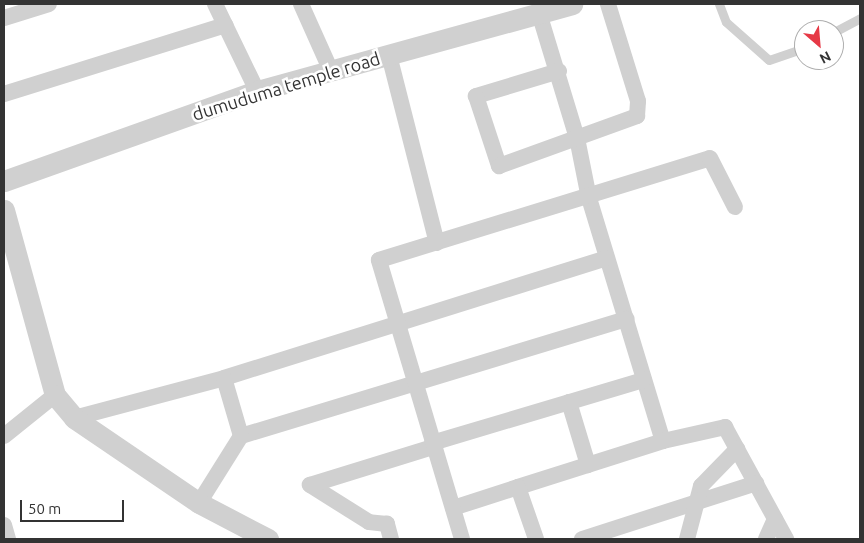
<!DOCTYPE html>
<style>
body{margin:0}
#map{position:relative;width:864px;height:543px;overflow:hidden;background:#fff;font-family:Ubuntu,sans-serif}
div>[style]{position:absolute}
.service>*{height:9px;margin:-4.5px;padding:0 4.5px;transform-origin:4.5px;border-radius:4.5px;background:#d0d0d0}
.minor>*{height:16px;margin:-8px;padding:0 8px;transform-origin:8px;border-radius:8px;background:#d0d0d0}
.tertiary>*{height:21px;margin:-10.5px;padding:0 10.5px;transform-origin:10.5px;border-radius:10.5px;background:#d0d0d0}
span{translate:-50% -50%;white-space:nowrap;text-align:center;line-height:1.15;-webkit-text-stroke:5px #fff;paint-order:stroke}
.street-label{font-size:18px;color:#333}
.frame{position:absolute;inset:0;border:5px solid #333;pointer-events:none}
.north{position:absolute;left:794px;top:20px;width:50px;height:50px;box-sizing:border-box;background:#fff;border:1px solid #adadad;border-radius:50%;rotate:153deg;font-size:14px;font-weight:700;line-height:20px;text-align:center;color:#333}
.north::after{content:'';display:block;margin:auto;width:18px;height:22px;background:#e63946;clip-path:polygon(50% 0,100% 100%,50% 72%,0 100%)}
.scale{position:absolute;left:20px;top:500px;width:104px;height:22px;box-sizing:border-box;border:2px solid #333;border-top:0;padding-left:6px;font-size:15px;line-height:18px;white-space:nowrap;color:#333;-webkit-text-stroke:4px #fff;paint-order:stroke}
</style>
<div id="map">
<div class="service">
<i style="left:719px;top:4px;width:19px;rotate:69deg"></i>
<i style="left:726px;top:22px;width:57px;rotate:41.5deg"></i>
<i style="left:769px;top:60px;width:37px;rotate:-19deg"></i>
<i style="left:834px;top:32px;width:30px;rotate:-28deg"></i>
</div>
<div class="minor">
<i style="left:215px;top:4px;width:97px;rotate:64.2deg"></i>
<i style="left:301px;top:4px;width:73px;rotate:65.9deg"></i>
<i style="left:539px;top:13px;width:131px;rotate:73.1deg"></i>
<i style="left:577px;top:138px;width:61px;rotate:78.7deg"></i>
<i style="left:589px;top:198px;width:254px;rotate:73.1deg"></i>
<i style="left:663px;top:441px;width:64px;rotate:-12.7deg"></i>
<i style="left:725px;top:427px;width:128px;rotate:61.4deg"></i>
<i style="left:4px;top:18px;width:47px;rotate:-17.3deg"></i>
<i style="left:389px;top:55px;width:194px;rotate:75.7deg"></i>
<i style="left:559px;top:71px;width:87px;rotate:163.2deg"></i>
<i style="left:476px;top:96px;width:74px;rotate:71.8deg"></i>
<i style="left:499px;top:166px;width:147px;rotate:-19.9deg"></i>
<i style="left:637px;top:116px;width:15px;rotate:-86deg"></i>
<i style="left:638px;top:101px;width:102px;rotate:-107.2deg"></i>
<i style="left:4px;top:94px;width:232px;rotate:-17.3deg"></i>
<i style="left:569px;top:402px;width:66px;rotate:73.2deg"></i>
<i style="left:74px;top:418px;width:155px;rotate:-14.9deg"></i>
<i style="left:224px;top:378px;width:401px;rotate:-17.4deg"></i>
<i style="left:4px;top:436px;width:65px;rotate:-38.8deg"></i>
<i style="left:241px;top:436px;width:403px;rotate:-16.9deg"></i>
<i style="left:432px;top:443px;width:221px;rotate:-16.6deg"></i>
<i style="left:518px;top:487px;width:152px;rotate:-17.6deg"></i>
<i style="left:199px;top:503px;width:79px;rotate:-57.9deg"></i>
<i style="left:241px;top:436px;width:60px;rotate:-106.3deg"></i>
<i style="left:453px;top:508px;width:68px;rotate:-17.9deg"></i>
<i style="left:518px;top:487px;width:55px;rotate:70.9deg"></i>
<i style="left:4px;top:525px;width:15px;rotate:74deg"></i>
<i style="left:391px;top:539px;width:16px;rotate:-105deg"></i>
<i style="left:387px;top:524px;width:18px;rotate:-174deg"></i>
<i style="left:369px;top:522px;width:70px;rotate:-147.9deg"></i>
<i style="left:310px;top:485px;width:129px;rotate:-17.2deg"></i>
<i style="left:462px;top:539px;width:291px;rotate:-106.6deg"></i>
<i style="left:379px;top:260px;width:346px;rotate:-17.1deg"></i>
<i style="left:710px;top:158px;width:55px;rotate:63deg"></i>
<i style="left:582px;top:539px;width:183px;rotate:-17.8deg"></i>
<i style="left:687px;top:539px;width:55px;rotate:-75.2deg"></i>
<i style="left:701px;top:486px;width:52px;rotate:-45.8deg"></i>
<i style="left:766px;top:539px;width:22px;rotate:-66deg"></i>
</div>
<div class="tertiary">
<i style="left:4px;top:181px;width:269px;rotate:-19.6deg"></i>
<i style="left:257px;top:91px;width:327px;rotate:-15.4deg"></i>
<i style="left:4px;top:210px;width:192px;rotate:74.6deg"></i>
<i style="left:55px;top:395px;width:30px;rotate:50deg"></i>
<i style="left:74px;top:418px;width:151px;rotate:34.2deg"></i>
<i style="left:199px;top:503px;width:78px;rotate:27.6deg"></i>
</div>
<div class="street-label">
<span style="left:286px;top:86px;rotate:-17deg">dumuduma temple road</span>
</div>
<div class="frame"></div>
<div class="north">N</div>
<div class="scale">50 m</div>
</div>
